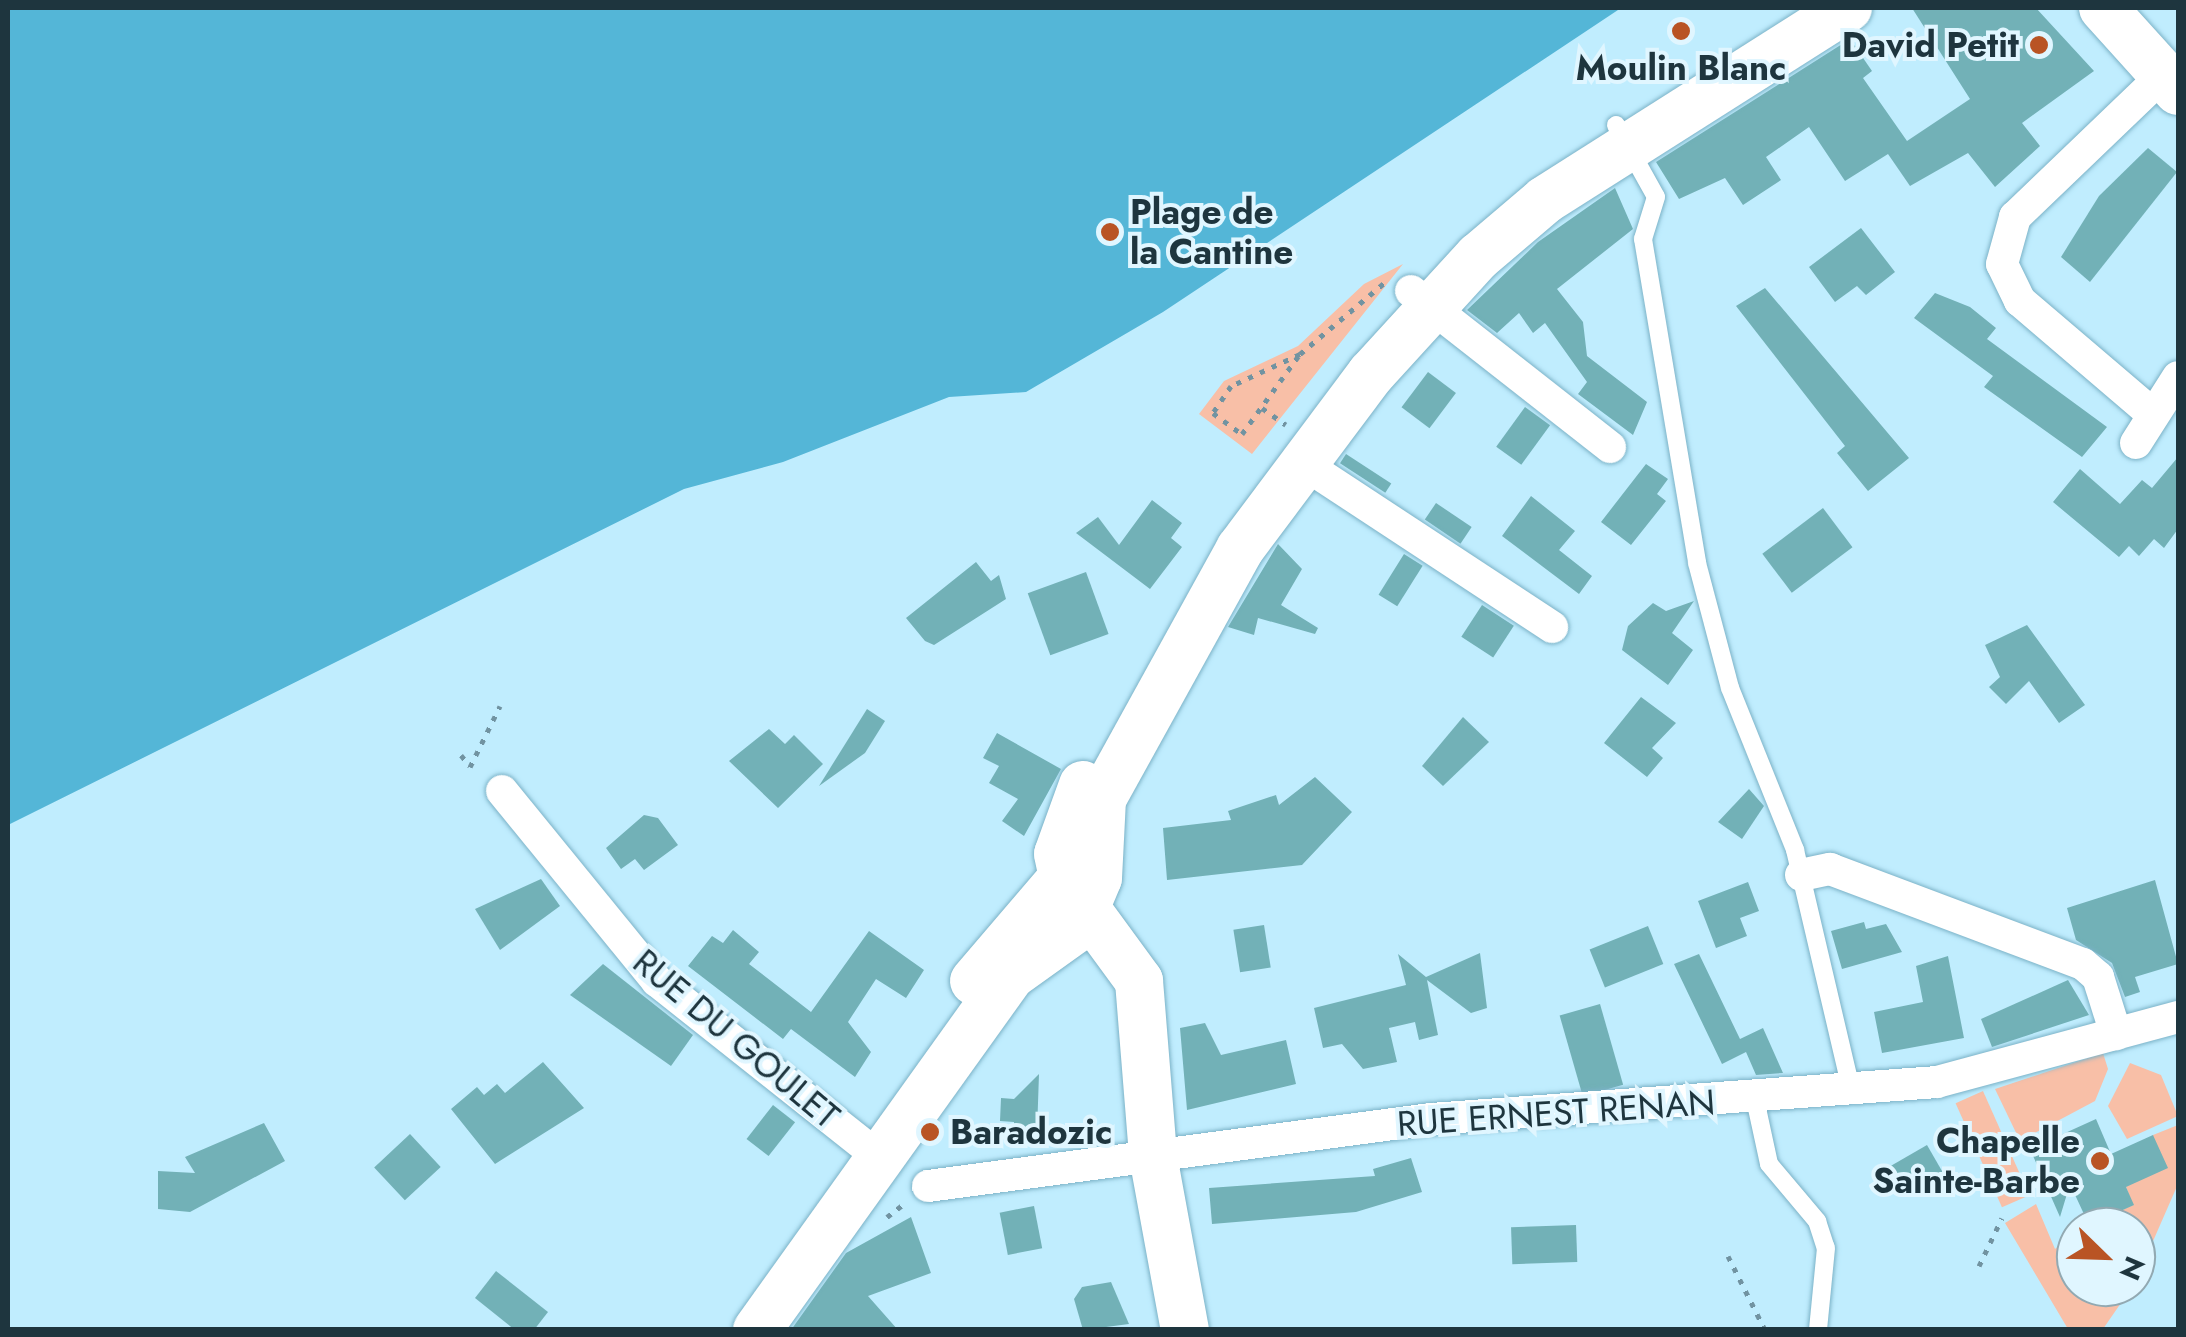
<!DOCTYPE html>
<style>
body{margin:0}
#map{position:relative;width:2186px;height:1337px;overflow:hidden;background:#c0edfe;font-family:Jost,sans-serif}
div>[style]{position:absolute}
.green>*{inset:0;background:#f8bfa7;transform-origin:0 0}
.water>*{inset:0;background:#54b6d7}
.building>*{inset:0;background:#72b1b7;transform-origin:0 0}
.path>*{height:5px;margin-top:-2.5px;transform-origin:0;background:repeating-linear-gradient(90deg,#7193a1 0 5px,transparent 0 13px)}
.roads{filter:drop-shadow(0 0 2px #7bb2c7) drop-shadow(0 0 2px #7bb2c7)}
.lane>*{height:18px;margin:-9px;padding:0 9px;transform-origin:9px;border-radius:9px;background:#fff}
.street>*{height:32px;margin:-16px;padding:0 16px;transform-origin:16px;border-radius:16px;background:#fff}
.secondary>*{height:48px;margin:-24px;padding:0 24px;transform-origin:24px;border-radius:24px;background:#fff}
.dots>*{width:28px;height:28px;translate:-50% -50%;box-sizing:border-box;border:5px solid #e0f6ff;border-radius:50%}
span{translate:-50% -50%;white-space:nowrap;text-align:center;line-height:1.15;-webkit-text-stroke:8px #e0f6ff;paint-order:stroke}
.poi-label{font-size:35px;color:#1e353e;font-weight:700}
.right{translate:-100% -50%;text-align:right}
.left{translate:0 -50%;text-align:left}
.street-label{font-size:35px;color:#1e353e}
.frame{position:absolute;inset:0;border:10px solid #1e353e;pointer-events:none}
.north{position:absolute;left:2056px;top:1207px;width:100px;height:100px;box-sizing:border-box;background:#e0f6ff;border:2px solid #92a9b2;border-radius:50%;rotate:113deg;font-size:28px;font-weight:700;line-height:40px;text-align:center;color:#1e353e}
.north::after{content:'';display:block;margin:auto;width:35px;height:45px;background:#b95424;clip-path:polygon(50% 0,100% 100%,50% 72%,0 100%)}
</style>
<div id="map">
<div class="green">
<i style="clip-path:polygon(1403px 264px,1252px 454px,1199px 414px,1224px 381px,1298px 346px,1364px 284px)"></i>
<i style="clip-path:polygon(2103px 1053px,2108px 1069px,2095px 1101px,2020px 1141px,1995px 1089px)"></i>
<i style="clip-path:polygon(2130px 1063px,2161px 1075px,2178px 1116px,2127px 1139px,2108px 1106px)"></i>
<i style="left:1983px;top:1091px;width:114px;height:30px;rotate:66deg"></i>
<i style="clip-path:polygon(2178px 1125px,2178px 1184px,2136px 1280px,2136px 1227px,2085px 1227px,2133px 1205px,2126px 1187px,2153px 1135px)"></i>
<i style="clip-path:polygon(2036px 1204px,2055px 1249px,2076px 1231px,2076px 1287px,2132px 1287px,2103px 1329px,2068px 1329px,2005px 1223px)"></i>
</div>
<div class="water">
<i style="clip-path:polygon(8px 8px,1621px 8px,1163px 312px,1026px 392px,949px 397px,783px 462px,684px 489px,8px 825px)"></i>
</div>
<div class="building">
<i style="clip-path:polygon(1912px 8px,2036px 8px,2094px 71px,2022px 123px,2040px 146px,1995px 187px,1968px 153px,1910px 186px,1888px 154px,1845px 181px,1809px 127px,1766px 157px,1781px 180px,1743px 205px,1725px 178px,1679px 199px,1656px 162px,1850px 39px,1872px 71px,1863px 78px,1907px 141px,1970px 99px)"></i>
<i style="clip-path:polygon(2148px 148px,2177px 172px,2090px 282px,2061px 257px,2099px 196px)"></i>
<i style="clip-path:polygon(1615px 188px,1633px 229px,1557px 289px,1583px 322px,1587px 356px,1647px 402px,1633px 435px,1578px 394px,1587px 382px,1545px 323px,1533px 333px,1519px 313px,1497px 333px,1467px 310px,1538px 242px)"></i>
<i style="clip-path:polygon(1861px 228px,1895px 272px,1866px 295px,1857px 286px,1835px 302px,1809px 267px)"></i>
<i style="clip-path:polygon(1765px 288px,1909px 458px,1868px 491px,1837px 453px,1845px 446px,1736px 306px)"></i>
<i style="clip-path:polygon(1935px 293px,1970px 307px,1996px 328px,1987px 339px,2107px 427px,2082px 457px,1984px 387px,1993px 376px,1914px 318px)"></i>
<i style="left:1428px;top:372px;width:35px;height:44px;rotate:37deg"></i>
<i style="left:1525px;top:407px;width:31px;height:49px;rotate:36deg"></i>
<i style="left:1346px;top:454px;width:54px;height:11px;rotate:33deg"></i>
<i style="clip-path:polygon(2178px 457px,2178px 529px,2164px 548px,2154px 539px,2139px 556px,2129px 546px,2119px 557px,2053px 502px,2080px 469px,2120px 504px,2142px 480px,2152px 488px)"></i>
<i style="clip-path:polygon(1646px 464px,1668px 479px,1657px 494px,1666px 501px,1631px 545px,1601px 522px)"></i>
<i style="clip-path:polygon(1531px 496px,1575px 531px,1559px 550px,1592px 576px,1579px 594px,1502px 536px)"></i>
<i style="clip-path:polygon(1152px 500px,1182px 523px,1171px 538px,1182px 547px,1150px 589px,1076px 533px,1098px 517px,1119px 545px)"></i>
<i style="left:1436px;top:503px;width:43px;height:20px;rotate:34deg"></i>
<i style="left:1823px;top:508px;width:49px;height:76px;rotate:53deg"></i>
<i style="clip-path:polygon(1278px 544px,1302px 569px,1281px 605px,1318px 628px,1315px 634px,1258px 618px,1254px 635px,1228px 627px)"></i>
<i style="left:1404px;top:554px;width:22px;height:48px;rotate:32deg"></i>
<i style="clip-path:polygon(976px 562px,991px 581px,999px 575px,1006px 599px,934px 645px,925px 641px,906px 618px)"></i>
<i style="left:1086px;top:572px;width:66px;height:62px;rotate:70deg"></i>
<i style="clip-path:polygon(1694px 601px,1672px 633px,1693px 650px,1668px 685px,1622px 650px,1628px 626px,1653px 603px,1666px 611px)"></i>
<i style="left:1482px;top:605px;width:38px;height:38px;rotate:33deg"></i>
<i style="clip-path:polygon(2027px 625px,2085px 705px,2059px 723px,2029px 681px,2006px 704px,1989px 687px,2000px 677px,1985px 645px)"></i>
<i style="clip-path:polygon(1641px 697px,1676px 723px,1652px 748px,1663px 758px,1647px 777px,1604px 743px)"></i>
<i style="clip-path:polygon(867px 709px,885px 721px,865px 753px,819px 786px)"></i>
<i style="clip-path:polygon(1463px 717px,1489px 742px,1443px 786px,1422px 766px)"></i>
<i style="clip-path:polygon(769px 729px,785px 744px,794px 735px,823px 764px,778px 808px,729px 761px)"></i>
<i style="clip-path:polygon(997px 733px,1061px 769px,1024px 836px,1002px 821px,1018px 799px,989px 783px,999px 766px,983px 758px)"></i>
<i style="clip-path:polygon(1315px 777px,1352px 812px,1302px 865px,1167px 880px,1163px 828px,1231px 820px,1228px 811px,1276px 795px,1279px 805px)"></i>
<i style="clip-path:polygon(1749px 789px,1764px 806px,1742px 839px,1718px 822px)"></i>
<i style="clip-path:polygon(644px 815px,658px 818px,678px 845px,644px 870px,635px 859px,621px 869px,606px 848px)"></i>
<i style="clip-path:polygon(541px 879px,560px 906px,500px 950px,475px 909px)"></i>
<i style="clip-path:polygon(2155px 880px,2178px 964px,2135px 977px,2140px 992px,2125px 997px,2112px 963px,2076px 940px,2067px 908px)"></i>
<i style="clip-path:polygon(1748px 882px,1759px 911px,1740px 918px,1747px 936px,1716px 948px,1698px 901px)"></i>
<i style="clip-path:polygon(1864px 922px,1866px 929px,1886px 924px,1902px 952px,1842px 969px,1831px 931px)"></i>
<i style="left:1264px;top:925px;width:43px;height:31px;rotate:81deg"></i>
<i style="left:1648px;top:926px;width:41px;height:63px;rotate:68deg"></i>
<i style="clip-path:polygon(733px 930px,759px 952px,749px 964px,811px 1012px,869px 931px,924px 970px,906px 998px,876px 979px,848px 1022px,871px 1052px,855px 1077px,791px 1029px,783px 1039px,688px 966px,712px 936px,723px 943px)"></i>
<i style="clip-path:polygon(1480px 953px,1487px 1008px,1471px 1013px,1427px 980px,1438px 1035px,1419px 1040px,1415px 1022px,1389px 1028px,1397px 1062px,1363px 1069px,1342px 1044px,1323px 1048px,1314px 1008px,1406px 985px,1398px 954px,1426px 977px)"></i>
<i style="clip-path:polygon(1699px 954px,1740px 1039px,1763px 1028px,1783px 1073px,1756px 1075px,1746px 1052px,1722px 1064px,1674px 964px)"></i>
<i style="clip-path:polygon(1948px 956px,1964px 1038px,1882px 1053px,1874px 1012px,1923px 1002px,1916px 966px)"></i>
<i style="clip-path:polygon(603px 964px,693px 1035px,671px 1066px,570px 995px)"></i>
<i style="clip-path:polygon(2068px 980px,2089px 1015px,1992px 1047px,1981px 1019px)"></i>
<i style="left:1600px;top:1004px;width:84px;height:42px;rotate:74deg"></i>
<i style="clip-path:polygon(1205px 1023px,1221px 1055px,1286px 1040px,1296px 1084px,1187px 1110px,1180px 1028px)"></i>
<i style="clip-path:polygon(543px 1062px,584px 1108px,495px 1164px,451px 1109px,477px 1087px,484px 1095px,497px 1084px,505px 1093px)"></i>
<i style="clip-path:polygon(1039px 1074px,1037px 1132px,1014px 1131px,1014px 1122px,1000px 1121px,1001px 1098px,1014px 1099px)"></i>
<i style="left:773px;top:1105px;width:28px;height:43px;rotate:38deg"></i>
<i style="clip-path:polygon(2096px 1119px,2111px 1154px,2153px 1135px,2168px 1168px,2126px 1187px,2134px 1205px,2089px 1225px,2070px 1184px,2060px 1217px,2030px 1149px)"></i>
<i style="clip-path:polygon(264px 1123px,285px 1161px,190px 1212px,158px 1209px,158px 1171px,195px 1173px,185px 1157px)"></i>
<i style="left:410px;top:1134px;width:45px;height:49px;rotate:47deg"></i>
<i style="left:1927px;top:1145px;width:34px;height:42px;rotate:60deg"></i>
<i style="clip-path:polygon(1411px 1158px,1422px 1192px,1356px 1212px,1212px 1224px,1209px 1188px,1375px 1176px,1373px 1169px)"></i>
<i style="left:1034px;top:1206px;width:43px;height:35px;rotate:79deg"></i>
<i style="clip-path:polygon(911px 1217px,931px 1273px,868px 1296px,898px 1330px,791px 1330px,846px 1253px)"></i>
<i style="left:1576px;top:1225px;width:37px;height:65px;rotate:88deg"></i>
<i style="clip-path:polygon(496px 1271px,548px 1312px,534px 1330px,515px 1330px,475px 1298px)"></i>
<i style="clip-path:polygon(1111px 1282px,1129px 1324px,1083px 1330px,1074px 1299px,1082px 1287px)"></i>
</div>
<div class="path">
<i style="left:1300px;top:354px;width:76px;rotate:155.1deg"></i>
<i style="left:1231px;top:386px;width:32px;rotate:124deg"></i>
<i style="left:1213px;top:413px;width:36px;rotate:36deg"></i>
<i style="left:1242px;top:434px;width:99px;rotate:-54.1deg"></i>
<i style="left:1300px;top:354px;width:110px;rotate:-40.2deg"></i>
<i style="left:1262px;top:408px;width:29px;rotate:35deg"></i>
<i style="left:461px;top:755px;width:14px;rotate:51deg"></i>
<i style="left:470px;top:767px;width:68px;rotate:-63.8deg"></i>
<i style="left:887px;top:1217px;width:24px;rotate:-38deg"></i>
<i style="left:1728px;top:1256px;width:83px;rotate:63.4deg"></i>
<i style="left:1979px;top:1266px;width:53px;rotate:-64.4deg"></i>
</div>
<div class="roads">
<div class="lane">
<i style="left:1616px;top:125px;width:82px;rotate:60.9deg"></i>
<i style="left:1656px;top:197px;width:44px;rotate:107.2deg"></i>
<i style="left:1643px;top:239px;width:328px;rotate:80.5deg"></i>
<i style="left:1697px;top:563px;width:129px;rotate:75.2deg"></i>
<i style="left:1730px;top:688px;width:175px;rotate:68.1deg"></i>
<i style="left:1795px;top:850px;width:250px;rotate:76.8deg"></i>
<i style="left:1755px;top:1099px;width:66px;rotate:77.8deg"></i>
<i style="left:1769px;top:1164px;width:75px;rotate:49.9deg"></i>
<i style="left:1817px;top:1221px;width:28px;rotate:72deg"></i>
<i style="left:1826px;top:1248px;width:82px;rotate:95.6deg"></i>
</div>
<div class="street">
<i style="left:1411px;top:291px;width:253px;rotate:38.1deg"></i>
<i style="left:2149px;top:411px;width:170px;rotate:-139.5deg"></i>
<i style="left:2020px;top:301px;width:41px;rotate:-115.9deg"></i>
<i style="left:2002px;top:264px;width:49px;rotate:-74.5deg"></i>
<i style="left:2015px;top:217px;width:204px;rotate:-43.8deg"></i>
<i style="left:2136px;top:443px;width:78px;rotate:-57.5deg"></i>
<i style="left:1304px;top:464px;width:297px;rotate:33.3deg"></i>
<i style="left:502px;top:791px;width:245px;rotate:50.8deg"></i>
<i style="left:657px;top:981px;width:285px;rotate:38.4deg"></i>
<i style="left:1801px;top:875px;width:30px;rotate:-12deg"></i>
<i style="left:1830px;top:869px;width:270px;rotate:20.6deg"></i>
<i style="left:2083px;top:964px;width:20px;rotate:41deg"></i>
<i style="left:2098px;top:977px;width:60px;rotate:72.5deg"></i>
<i style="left:928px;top:1186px;width:507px;rotate:-7.59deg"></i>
<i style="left:1431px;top:1119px;width:507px;rotate:-4.18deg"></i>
<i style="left:1937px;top:1082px;width:250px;rotate:-15.1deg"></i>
</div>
<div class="secondary">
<i style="left:2103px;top:8px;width:112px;rotate:47.9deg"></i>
<i style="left:1083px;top:785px;width:73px;rotate:109.9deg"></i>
<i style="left:1058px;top:854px;width:24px;rotate:78deg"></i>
<i style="left:1063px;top:877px;width:129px;rotate:53.8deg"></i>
<i style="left:1139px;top:981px;width:176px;rotate:85.4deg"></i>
<i style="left:1153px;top:1156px;width:177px;rotate:79.6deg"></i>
<i style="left:974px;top:981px;width:137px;rotate:-49.4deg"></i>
<i style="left:757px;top:1330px;width:435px;rotate:-54.4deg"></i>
<i style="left:1010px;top:976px;width:82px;rotate:-35.6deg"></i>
<i style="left:1077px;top:928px;width:54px;rotate:-67.2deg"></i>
<i style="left:1098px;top:878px;width:79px;rotate:-87.1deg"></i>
<i style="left:1102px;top:799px;width:286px;rotate:-61.1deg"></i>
<i style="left:1240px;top:549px;width:219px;rotate:-53.2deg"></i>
<i style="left:1371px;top:374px;width:159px;rotate:-47.6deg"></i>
<i style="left:1478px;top:257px;width:88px;rotate:-40.4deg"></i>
<i style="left:1545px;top:200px;width:359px;rotate:-32.4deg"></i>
</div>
</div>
<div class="dots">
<i style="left:1681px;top:31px;background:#b95424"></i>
<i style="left:2039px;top:45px;background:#b95424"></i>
<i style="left:1110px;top:232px;background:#b95424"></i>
<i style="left:930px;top:1132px;background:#b95424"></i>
<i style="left:2100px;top:1161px;background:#b95424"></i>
</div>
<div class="poi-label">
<span class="right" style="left:2019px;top:45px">David Petit</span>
<span style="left:1681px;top:68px">Moulin Blanc</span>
<span class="left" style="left:1130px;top:232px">Plage de<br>la Cantine</span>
<span class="left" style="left:950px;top:1132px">Baradozic</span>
<span class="right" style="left:2080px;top:1161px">Chapelle<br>Sainte-Barbe</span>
</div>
<div class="street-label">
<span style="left:736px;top:1039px;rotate:40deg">RUE DU GOULET</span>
<span style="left:1556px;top:1113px;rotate:-4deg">RUE ERNEST RENAN</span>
</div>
<div class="frame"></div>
<div class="north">N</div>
</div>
